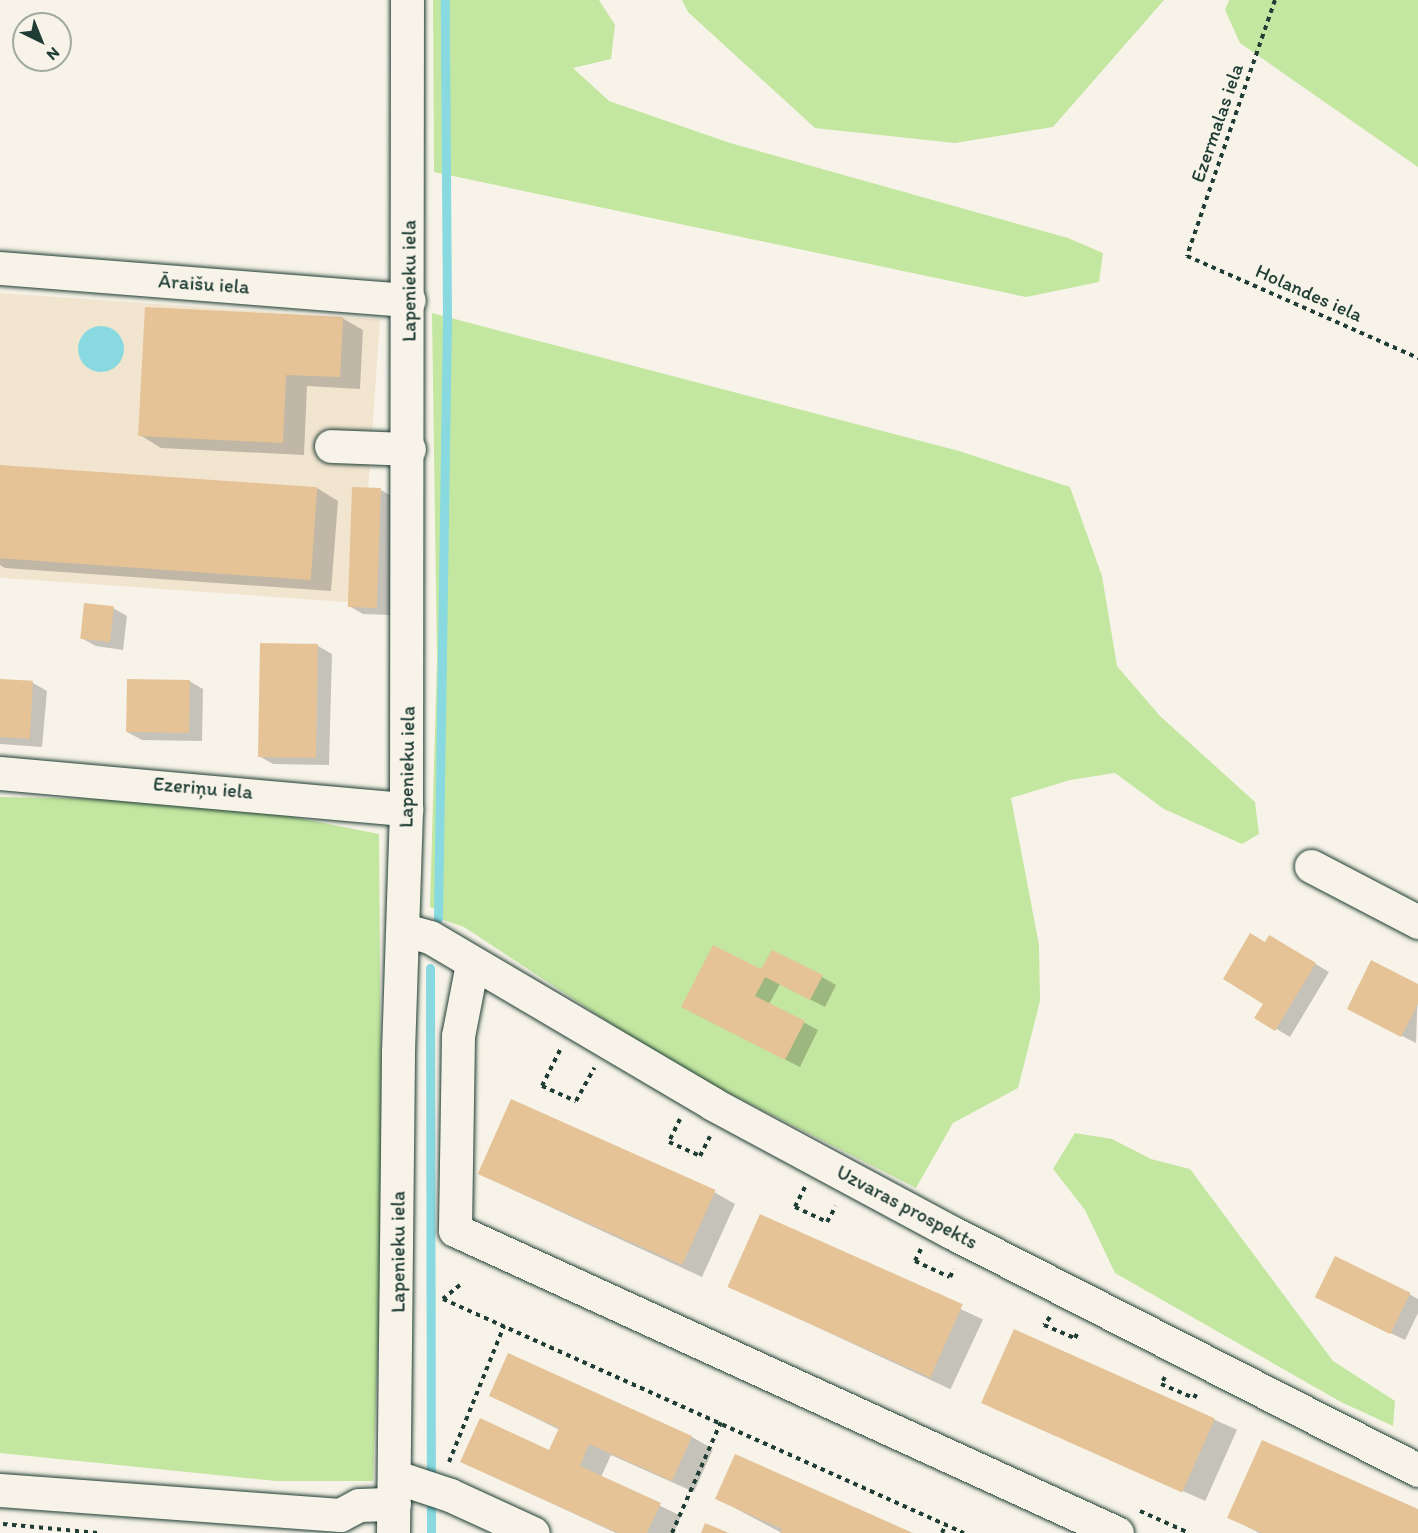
<!DOCTYPE html>
<meta charset="utf-8">
<style>
body{margin:0}
#map{position:relative;width:1418px;height:1533px;overflow:hidden;background:#f7f3e8;font-family:Itim,sans-serif}
div>[style]{position:absolute}
.built>*{inset:0;background:#f2e5d0;transform-origin:0 0}
.green>*{inset:0;background:#c3e7a0}
.water>*{inset:0;background:#88d9e0}
.round{border-radius:50%}
.shadow>*{inset:0;background:#0003;transform-origin:0 0}
.stream>*{height:9px;margin:-4.5px;padding:0 4.5px;transform-origin:4.5px;border-radius:4.5px;background:#88d9e0}
.building>*{inset:0;background:#e5c397;transform-origin:0 0}
.path>*{height:4px;margin-top:-2px;transform-origin:0;background:repeating-linear-gradient(90deg,#1f3d34 0 4.5px,transparent 0 9px)}
.roads{filter:drop-shadow(0 0 2px #1f3d34) drop-shadow(0 0 2px #1f3d34)}
.minor>*{height:33px;margin:-16.5px;padding:0 16.5px;transform-origin:16.5px;border-radius:16.5px;background:#f7f3e8}
span{translate:-50% -50%;white-space:nowrap;text-align:center;line-height:1.15;-webkit-text-stroke:5px #f7f3e8;paint-order:stroke}
.street-label{font-size:20px;color:#1f3d34}
.north{position:absolute;left:12px;top:12px;width:60px;height:60px;box-sizing:border-box;background:#f7f3e8;border:2px solid #a1aaa0;border-radius:50%;rotate:137deg;font-size:16px;font-weight:700;line-height:24px;text-align:center;color:#1f3d34}
.north::after{content:'';display:block;margin:auto;width:21px;height:27px;background:#1f3d34;clip-path:polygon(50% 0,100% 100%,50% 72%,0 100%)}
</style>
<div id="map">
<div class="built">
<i style="left:0;top:293px;width:381px;height:284px;rotate:4deg"></i>
</div>
<div class="green">
<i style="clip-path:polygon(433px 0,599px 0,615px 25px,611px 59px,573px 68px,609px 101px,730px 143px,1068px 238px,1103px 253px,1099px 282px,1026px 297px,434px 172px)"></i>
<i style="clip-path:polygon(682px 0,1164px 0,1053px 127px,955px 143px,815px 128px,688px 12px)"></i>
<i style="clip-path:polygon(1229px 0,1418px 0,1418px 167px,1240px 43px,1225px 10px)"></i>
<i style="clip-path:polygon(432px 313px,959px 451px,1070px 487px,1102px 576px,1117px 666px,1160px 716px,1255px 802px,1259px 834px,1242px 844px,1164px 809px,1115px 773px,1070px 780px,1011px 798px,1039px 945px,1040px 1001px,1018px 1088px,953px 1123px,916px 1188px,674px 1065px,464px 927px,438px 918px,438px 910px,430px 907px,437px 660px)"></i>
<i style="clip-path:polygon(0 797px,212px 801px,379px 834px,382px 1234px,373px 1481px,276px 1481px,0 1453px)"></i>
<i style="clip-path:polygon(1075px 1133px,1112px 1139px,1151px 1159px,1190px 1169px,1333px 1361px,1395px 1401px,1393px 1426px,1341px 1402px,1115px 1273px,1085px 1210px,1053px 1169px)"></i>
</div>
<div class="water">
<i class="round" style="left:78px;top:326px;width:46px;height:46px"></i>
</div>
<div class="shadow">
<i style="clip-path:polygon(342px 318px,363px 330px,360px 389px,307px 386px,304px 455px,161px 448px,140px 435px)"></i>
<i style="clip-path:polygon(0 466px,317px 488px,338px 501px,331px 591px,5px 568px,0 565px)"></i>
<i style="clip-path:polygon(381px 490px,395px 498px,391px 615px,363px 614px,349px 606px)"></i>
<i style="clip-path:polygon(113px 608px,127px 616px,123px 650px,96px 646px,81px 638px)"></i>
<i style="clip-path:polygon(318px 646px,332px 654px,329px 765px,273px 764px,259px 756px)"></i>
<i style="clip-path:polygon(0 680px,33px 683px,47px 691px,42px 747px,0 744px)"></i>
<i style="clip-path:polygon(189px 681px,203px 689px,202px 741px,142px 740px,127px 732px)"></i>
<i style="clip-path:polygon(1270px 937px,1329px 972px,1290px 1037px,1256px 1017px,1265px 1003px,1266px 944px)"></i>
<i style="clip-path:polygon(762px 971px,822px 977px,836px 985px,825px 1007px,780px 984px,769px 1004px,818px 1030px,800px 1067px,697px 1015px)"></i>
<i style="clip-path:polygon(1418px 986px,1416px 1043px,1362px 1016px)"></i>
<i style="clip-path:polygon(479px 1174px,714px 1192px,735px 1204px,702px 1277px)"></i>
<i style="left:761px;top:1216px;width:245px;height:77px;rotate:25deg"></i>
<i style="clip-path:polygon(1409px 1294px,1418px 1299px,1418px 1313px,1405px 1340px,1330px 1304px)"></i>
<i style="left:1015px;top:1331px;width:243px;height:78px;rotate:24deg"></i>
<i style="clip-path:polygon(491px 1396px,692px 1437px,713px 1449px,694px 1492px,611px 1455px,601px 1477px,681px 1516px,674px 1533px,616px 1533px,462px 1462px,550px 1452px,560px 1430px)"></i>
<i style="clip-path:polygon(716px 1498px,910px 1533px,782px 1533px)"></i>
<i style="clip-path:polygon(1418px 1511px,1418px 1533px,1259px 1533px,1229px 1517px)"></i>
</div>
<div class="stream">
<i style="left:438px;top:918px;width:600px;rotate:-89.14deg"></i>
<i style="left:447px;top:318px;width:318px;rotate:-90.4deg"></i>
<i style="left:430px;top:968px;width:565px;rotate:89.9deg"></i>
</div>
<div class="building">
<i style="clip-path:polygon(145px 307px,343px 317px,340px 377px,286px 375px,283px 443px,138px 436px)"></i>
<i style="left:0;top:465px;width:318px;height:93px;rotate:4deg"></i>
<i style="left:352px;top:487px;width:29px;height:120px;rotate:2deg"></i>
<i style="left:84px;top:603px;width:30px;height:36px;rotate:6deg"></i>
<i style="left:260px;top:643px;width:58px;height:114px;rotate:1deg"></i>
<i style="left:0;top:679px;width:33px;height:58px;rotate:3deg"></i>
<i style="left:127px;top:679px;width:63px;height:53px;rotate:1deg"></i>
<i style="clip-path:polygon(1250px 933px,1265px 942px,1269px 935px,1316px 963px,1275px 1031px,1254px 1018px,1263px 1004px,1223px 979px)"></i>
<i style="clip-path:polygon(713px 945px,761px 969px,772px 950px,823px 975px,810px 1000px,765px 977px,755px 996px,805px 1021px,785px 1060px,681px 1007px)"></i>
<i style="clip-path:polygon(1371px 960px,1418px 984px,1418px 1004px,1401px 1037px,1347px 1009px)"></i>
<i style="left:511px;top:1099px;width:224px;height:82px;rotate:24deg"></i>
<i style="left:760px;top:1214px;width:222px;height:80px;rotate:24deg"></i>
<i style="left:1335px;top:1256px;width:84px;height:46px;rotate:26deg"></i>
<i style="left:1014px;top:1329px;width:220px;height:81px;rotate:24deg"></i>
<i style="clip-path:polygon(508px 1353px,692px 1436px,672px 1481px,589px 1444px,580px 1466px,661px 1503px,647px 1533px,618px 1533px,460px 1462px,480px 1418px,549px 1450px,559px 1428px,489px 1396px)"></i>
<i style="clip-path:polygon(1262px 1440px,1418px 1509px,1418px 1533px,1262px 1533px,1227px 1518px)"></i>
<i style="clip-path:polygon(735px 1454px,913px 1533px,780px 1533px,782px 1529px,715px 1499px)"></i>
<i style="clip-path:polygon(705px 1523px,729px 1533px,701px 1533px)"></i>
</div>
<div class="path">
<i style="left:1275px;top:0;width:271px;rotate:109deg"></i>
<i style="left:1187px;top:256px;width:253px;rotate:23.8deg"></i>
<i style="left:560px;top:1050px;width:40px;rotate:116.6deg"></i>
<i style="left:542px;top:1086px;width:37px;rotate:24deg"></i>
<i style="left:576px;top:1101px;width:38px;rotate:-61deg"></i>
<i style="left:680px;top:1119px;width:25px;rotate:116deg"></i>
<i style="left:669px;top:1142px;width:34px;rotate:24deg"></i>
<i style="left:700px;top:1156px;width:22px;rotate:-63deg"></i>
<i style="left:805px;top:1187px;width:22px;rotate:117deg"></i>
<i style="left:795px;top:1207px;width:35px;rotate:25deg"></i>
<i style="left:827px;top:1222px;width:18px;rotate:-61deg"></i>
<i style="left:921px;top:1249px;width:13px;rotate:117deg"></i>
<i style="left:915px;top:1261px;width:38px;rotate:25deg"></i>
<i style="left:950px;top:1277px;width:9px;rotate:-63deg"></i>
<i style="left:460px;top:1285px;width:22px;rotate:141deg"></i>
<i style="left:443px;top:1299px;width:571px;rotate:24.19deg"></i>
<i style="left:1050px;top:1317px;width:10px;rotate:127deg"></i>
<i style="left:1044px;top:1325px;width:34px;rotate:23deg"></i>
<i style="left:1075px;top:1338px;width:7px;rotate:-63deg"></i>
<i style="left:1165px;top:1377px;width:8px;rotate:120deg"></i>
<i style="left:1161px;top:1384px;width:36px;rotate:23deg"></i>
<i style="left:1194px;top:1398px;width:8px;rotate:-60deg"></i>
<i style="left:449px;top:1462px;width:147px;rotate:-68deg"></i>
<i style="left:1140px;top:1511px;width:54px;rotate:24.2deg"></i>
<i style="left:3px;top:1524px;width:95px;rotate:5.4deg"></i>
<i style="left:672px;top:1533px;width:121px;rotate:-66.2deg"></i>
<i style="left:942px;top:1533px;width:10px;rotate:-66deg"></i>
</div>
<div class="roads">
<div class="minor">
<i style="left:0;top:268px;width:410px;rotate:4.5deg"></i>
<i style="left:331px;top:446px;width:78px;rotate:2.2deg"></i>
<i style="left:0;top:773px;width:408px;rotate:5.1deg"></i>
<i style="left:1311px;top:866px;width:121px;rotate:27.6deg"></i>
<i style="left:405px;top:930px;width:26px;rotate:16deg"></i>
<i style="left:430px;top:937px;width:329px;rotate:30.5deg"></i>
<i style="left:713px;top:1104px;width:270px;rotate:28.3deg"></i>
<i style="left:951px;top:1232px;width:524px;rotate:27.01deg"></i>
<i style="left:472px;top:964px;width:73px;rotate:101deg"></i>
<i style="left:458px;top:1036px;width:194px;rotate:90.9deg"></i>
<i style="left:455px;top:1230px;width:728px;rotate:24.59deg"></i>
<i style="left:396px;top:1477px;width:57px;rotate:18.4deg"></i>
<i style="left:450px;top:1495px;width:91px;rotate:24.6deg"></i>
<i style="left:0;top:1490px;width:341px;rotate:4.2deg"></i>
<i style="left:340px;top:1515px;width:21px;rotate:-28deg"></i>
<i style="left:359px;top:1505px;width:35px;rotate:-2deg"></i>
<i style="left:393px;top:1533px;width:481px;rotate:-89.4deg"></i>
<i style="left:398px;top:1052px;width:243px;rotate:-88.1deg"></i>
<i style="left:406px;top:809px;width:809px;rotate:-89.93deg"></i>
</div>
</div>
<div class="street-label">
<span style="left:1217px;top:123px;rotate:-71deg">Ezermalas iela</span>
<span style="left:409px;top:281px;rotate:-90deg">Lapenieku iela</span>
<span style="left:204px;top:284px;rotate:4deg">Āraišu iela</span>
<span style="left:1309px;top:293px;rotate:24deg">Holandes iela</span>
<span style="left:407px;top:767px;rotate:-89deg">Lapenieku iela</span>
<span style="left:203px;top:788px;rotate:5deg">Ezeriņu iela</span>
<span style="left:907px;top:1207px;rotate:28deg">Uzvaras prospekts</span>
<span style="left:398px;top:1252px;rotate:-90deg">Lapenieku iela</span>
</div>
<div class="north">N</div>
</div>
